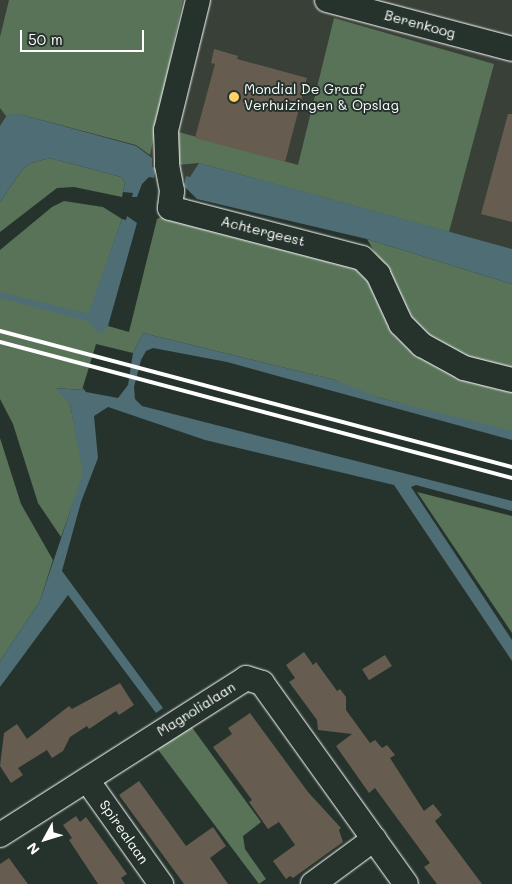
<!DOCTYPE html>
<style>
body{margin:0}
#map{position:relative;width:512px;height:884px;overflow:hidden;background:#26332d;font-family:Mali,sans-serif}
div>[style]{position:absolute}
.built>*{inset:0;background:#394038}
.green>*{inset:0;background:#597359}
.water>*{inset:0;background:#4e6d75}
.building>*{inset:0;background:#665d50;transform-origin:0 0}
.roads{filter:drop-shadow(0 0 1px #fff) drop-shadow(0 0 1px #fff)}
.minor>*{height:24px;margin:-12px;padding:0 12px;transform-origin:12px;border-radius:12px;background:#26332d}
.rail>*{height:4px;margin:-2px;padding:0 2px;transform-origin:2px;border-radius:2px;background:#fff}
.dots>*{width:14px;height:14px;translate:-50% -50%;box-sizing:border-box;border:2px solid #26332d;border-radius:50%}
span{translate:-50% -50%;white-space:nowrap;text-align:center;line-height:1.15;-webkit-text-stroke:4px #26332d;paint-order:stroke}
.street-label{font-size:14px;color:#fff}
.poi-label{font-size:14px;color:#fff}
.left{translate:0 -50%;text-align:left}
.north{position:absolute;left:20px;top:814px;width:50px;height:50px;-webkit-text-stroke:4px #26332d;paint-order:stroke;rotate:231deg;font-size:14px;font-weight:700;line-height:20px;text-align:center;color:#fff}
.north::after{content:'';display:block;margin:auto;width:18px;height:22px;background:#fff;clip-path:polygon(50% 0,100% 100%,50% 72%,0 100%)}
.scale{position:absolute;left:20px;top:30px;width:124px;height:22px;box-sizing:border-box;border:2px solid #fff;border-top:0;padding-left:6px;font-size:15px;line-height:18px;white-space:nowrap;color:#fff;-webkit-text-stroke:4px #26332d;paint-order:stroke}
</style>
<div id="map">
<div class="built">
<i style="clip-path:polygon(0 0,512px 0,512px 267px,29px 139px,0 171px)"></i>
</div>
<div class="green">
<i style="clip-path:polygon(9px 0,183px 0,150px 155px,136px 145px,19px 114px,6px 116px,0 108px,0 37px)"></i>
<i style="clip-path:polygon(334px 18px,494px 64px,449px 232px,199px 163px,176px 165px,175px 131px,298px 165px)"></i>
<i style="clip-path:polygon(50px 158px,121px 177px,125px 182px,122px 197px,74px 187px,57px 188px,0 232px,0 202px,22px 170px,31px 163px)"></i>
<i style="clip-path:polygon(64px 201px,103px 207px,122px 219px,89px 314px,101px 331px,108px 326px,129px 332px,157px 219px,168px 214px,360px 263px,390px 314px,512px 389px,512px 434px,358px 392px,335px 380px,143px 333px,133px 353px,96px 344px,82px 390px,56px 388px,70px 404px,84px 473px,61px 537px,38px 503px,13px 424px,0 399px,0 250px,52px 207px)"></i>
<i style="clip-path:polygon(367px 239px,512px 284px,512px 369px,496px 368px,447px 350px,417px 326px)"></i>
<i style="clip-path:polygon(0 438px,21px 504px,53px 560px,40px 601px,0 661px)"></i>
<i style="clip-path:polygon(417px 492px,512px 516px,512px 633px)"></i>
<i style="clip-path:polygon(191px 726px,261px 822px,243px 836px,245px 849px,266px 879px,259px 884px,156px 747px)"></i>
</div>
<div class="water">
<i style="clip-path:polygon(19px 114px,136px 146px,152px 158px,152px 167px,156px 168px,154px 178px,149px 177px,142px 184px,137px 197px,132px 197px,133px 193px,123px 192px,125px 182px,121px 177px,50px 158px,31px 163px,22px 170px,0 202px,0 126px,7px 115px)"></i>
<i style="clip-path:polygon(199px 163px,512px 249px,512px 284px,367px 239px,197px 199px,184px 186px,186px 176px,190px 177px)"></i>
<i style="clip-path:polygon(127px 216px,137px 223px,108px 326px,101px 334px,87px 321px,0 298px,0 292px,88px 314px,122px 219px,126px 220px)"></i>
<i style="clip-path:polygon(143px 333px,335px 380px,380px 398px,512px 431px,512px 440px,227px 362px,153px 348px,146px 351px,141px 360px,134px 387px,135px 399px,142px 406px,512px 501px,512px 511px,416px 485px,411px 487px,512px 640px,512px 661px,394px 485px,205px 440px,108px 407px,94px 416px,98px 458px,81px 502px,62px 571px,163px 708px,156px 713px,68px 595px,0 687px,0 661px,40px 601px,83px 473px,70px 404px,55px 388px,82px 390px,83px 388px,86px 392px,118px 398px,128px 385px,133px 353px)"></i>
</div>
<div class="building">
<i style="clip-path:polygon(214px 49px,238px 56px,237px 59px,307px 78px,285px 162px,195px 138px,215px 64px,211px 63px)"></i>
<i style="clip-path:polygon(508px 114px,512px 114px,512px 222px,481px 214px)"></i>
<i style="clip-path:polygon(304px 652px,313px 665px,316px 662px,337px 691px,340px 689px,346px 697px,346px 710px,370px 743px,375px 740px,382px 748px,387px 745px,395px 755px,390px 758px,424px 811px,433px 804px,442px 815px,435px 821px,482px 884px,437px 884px,424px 867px,430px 863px,375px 788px,369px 793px,336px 746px,352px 734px,318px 730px,317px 720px,289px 682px,295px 678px,286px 665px)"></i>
<i style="left:385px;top:655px;width:13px;height:27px;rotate:58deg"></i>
<i style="clip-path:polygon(120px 683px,134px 705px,119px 715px,116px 711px,89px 729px,87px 726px,70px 737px,63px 751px,52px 758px,47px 750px,18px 768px,23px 775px,11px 783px,0 766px,4px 733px,17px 724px,27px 739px,69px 706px,72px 709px)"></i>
<i style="clip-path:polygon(250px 713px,308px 792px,341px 828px,339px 830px,343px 842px,293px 878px,290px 876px,286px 879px,273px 861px,295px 845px,279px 822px,268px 829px,249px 802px,252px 800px,213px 747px,232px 734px,228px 728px)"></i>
<i style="clip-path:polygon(139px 781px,186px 846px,213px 827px,226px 846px,210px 858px,228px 884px,184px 884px,119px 795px)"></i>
<i style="clip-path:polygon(76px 816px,80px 822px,86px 817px,94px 828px,127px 874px,121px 878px,125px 884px,98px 884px,69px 840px,72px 838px,63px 825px)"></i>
<i style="clip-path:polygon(9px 858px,19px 872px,28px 884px,0 884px,0 864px)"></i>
</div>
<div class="roads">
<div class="minor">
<i style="left:198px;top:0;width:134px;rotate:103.8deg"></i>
<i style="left:166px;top:130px;width:35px;rotate:88deg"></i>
<i style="left:167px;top:165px;width:26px;rotate:79deg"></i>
<i style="left:172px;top:191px;width:17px;rotate:97deg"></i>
<i style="left:170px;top:208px;width:198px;rotate:14.6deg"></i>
<i style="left:362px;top:258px;width:23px;rotate:45deg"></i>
<i style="left:378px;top:274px;width:55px;rotate:65.3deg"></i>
<i style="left:401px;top:324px;width:30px;rotate:45deg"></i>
<i style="left:422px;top:345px;width:48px;rotate:28.7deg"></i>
<i style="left:464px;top:368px;width:49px;rotate:14deg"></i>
<i style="left:327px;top:0;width:191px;rotate:14.8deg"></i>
<i style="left:87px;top:780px;width:128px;rotate:54.6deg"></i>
<i style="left:0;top:835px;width:292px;rotate:-32.5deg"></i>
<i style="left:246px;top:678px;width:17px;rotate:17deg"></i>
<i style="left:262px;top:683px;width:247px;rotate:54.4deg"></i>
<i style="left:313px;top:884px;width:76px;rotate:-36.4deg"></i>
</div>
</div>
<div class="rail">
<i style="left:0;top:331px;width:530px;rotate:14.88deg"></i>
<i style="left:0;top:342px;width:530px;rotate:14.88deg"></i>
</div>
<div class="dots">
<i style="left:234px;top:97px;background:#ffd166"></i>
</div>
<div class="street-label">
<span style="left:420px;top:24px;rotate:15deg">Berenkoog</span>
<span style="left:263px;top:231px;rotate:14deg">Achtergeest</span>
<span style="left:196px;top:709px;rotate:-32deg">Magnolialaan</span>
<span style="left:124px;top:832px;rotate:55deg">Spirealaan</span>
</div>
<div class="poi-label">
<span class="left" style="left:244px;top:97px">Mondial De Graaf<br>Verhuizingen &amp; Opslag</span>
</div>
<div class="north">N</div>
<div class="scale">50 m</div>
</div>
